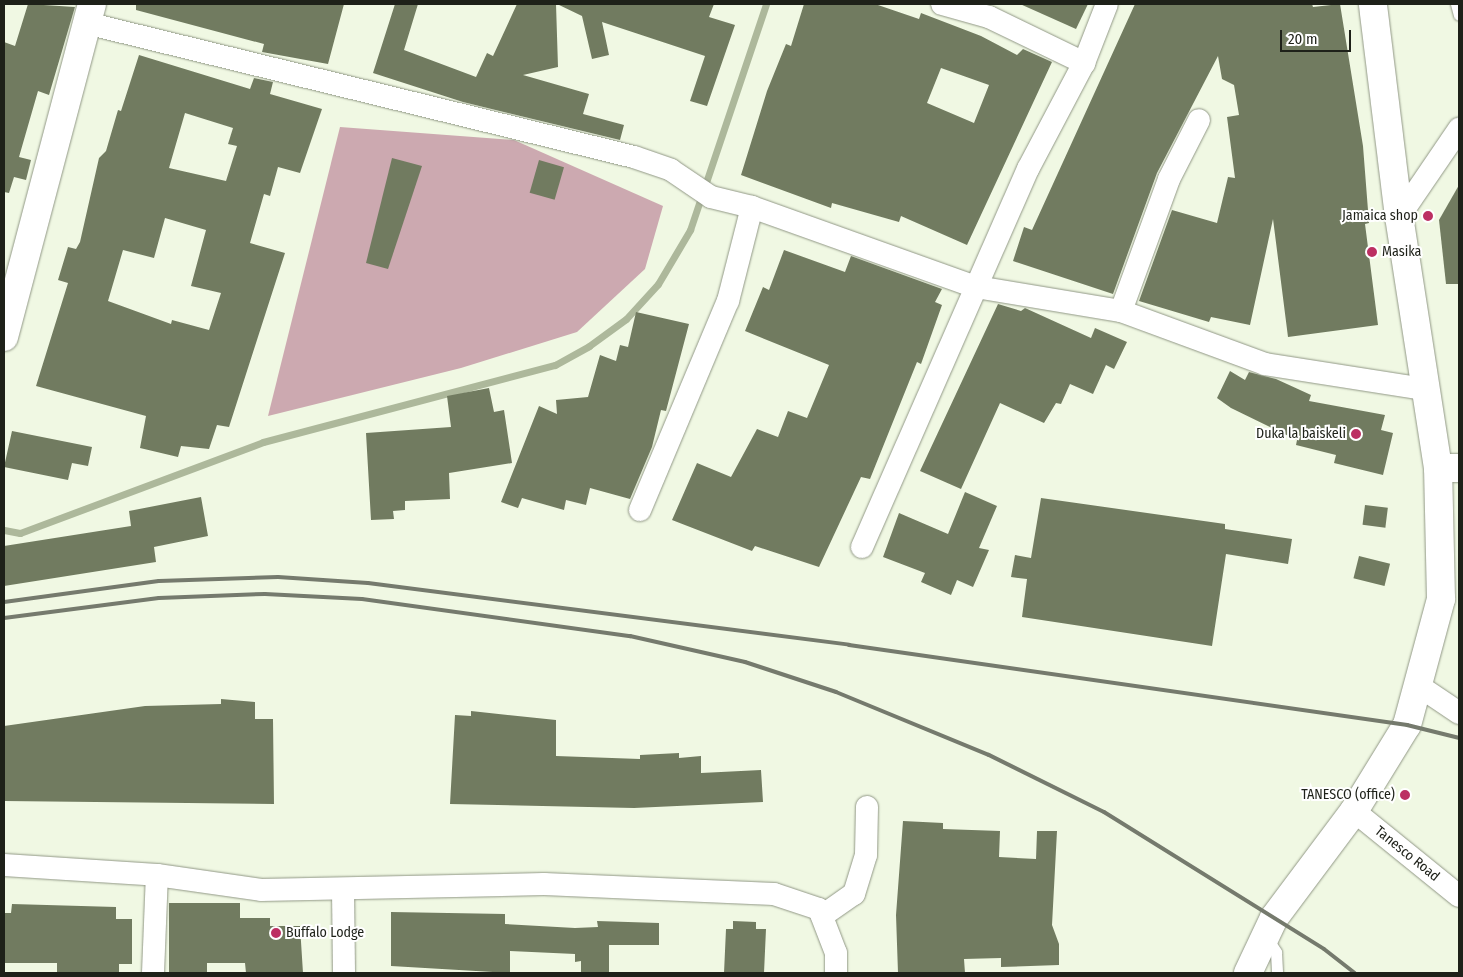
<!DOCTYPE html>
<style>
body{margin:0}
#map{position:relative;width:1463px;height:977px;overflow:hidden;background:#f0f8e3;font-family:"Fira Sans Condensed",sans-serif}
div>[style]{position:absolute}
.forest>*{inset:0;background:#cca9b0}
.stream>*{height:7px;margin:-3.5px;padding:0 3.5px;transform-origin:3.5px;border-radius:3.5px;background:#adb89b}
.building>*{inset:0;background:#717b60;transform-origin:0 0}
.roads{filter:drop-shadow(0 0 1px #919886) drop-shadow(0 0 1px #919886)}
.service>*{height:11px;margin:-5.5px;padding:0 5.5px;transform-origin:5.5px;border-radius:5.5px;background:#fff}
.minor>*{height:22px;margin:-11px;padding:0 11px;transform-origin:11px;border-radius:11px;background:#fff}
.tertiary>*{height:28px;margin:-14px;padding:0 14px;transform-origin:14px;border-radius:14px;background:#fff}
.secondary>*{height:28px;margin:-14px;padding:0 14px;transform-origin:14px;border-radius:14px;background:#fff}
.rail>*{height:4px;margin:-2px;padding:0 2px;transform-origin:2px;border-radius:2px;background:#757a6d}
.dots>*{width:14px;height:14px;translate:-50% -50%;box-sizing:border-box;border:2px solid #fff;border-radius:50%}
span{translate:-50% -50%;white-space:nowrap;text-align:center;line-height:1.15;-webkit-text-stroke:4px #fff;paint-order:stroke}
.poi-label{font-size:14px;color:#1e2119}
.right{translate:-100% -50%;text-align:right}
.left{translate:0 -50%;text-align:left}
.street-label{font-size:14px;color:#1e2119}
.frame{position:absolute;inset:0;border:5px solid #1e2119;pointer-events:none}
.scale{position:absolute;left:1280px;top:30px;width:71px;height:22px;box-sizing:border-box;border:2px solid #1e2119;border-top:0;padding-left:6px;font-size:15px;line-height:18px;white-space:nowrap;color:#1e2119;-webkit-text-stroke:4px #fff;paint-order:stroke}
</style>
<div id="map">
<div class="forest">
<i style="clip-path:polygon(340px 127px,514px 140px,663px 206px,645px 269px,577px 332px,461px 368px,268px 416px)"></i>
</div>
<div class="stream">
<i style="left:4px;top:530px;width:16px;rotate:11deg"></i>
<i style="left:20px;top:533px;width:259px;rotate:-20.5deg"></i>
<i style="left:263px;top:442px;width:302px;rotate:-14.8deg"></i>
<i style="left:555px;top:365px;width:39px;rotate:-29deg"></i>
<i style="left:589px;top:346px;width:46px;rotate:-36.1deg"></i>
<i style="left:626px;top:319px;width:47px;rotate:-47.6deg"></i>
<i style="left:658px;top:284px;width:63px;rotate:-59.3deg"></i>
<i style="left:690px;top:230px;width:238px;rotate:-71.4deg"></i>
</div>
<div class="building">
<i style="clip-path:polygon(28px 4px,75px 7px,49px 95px,38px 91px,19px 157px,31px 160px,26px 180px,14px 177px,9px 193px,4px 192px,4px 42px,15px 46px)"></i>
<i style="clip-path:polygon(136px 4px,344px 4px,328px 64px,262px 52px,264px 44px,136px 10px)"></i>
<i style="clip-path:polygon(395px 4px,418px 4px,404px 50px,476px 77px,487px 53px,493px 56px,517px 4px,556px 4px,558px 67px,523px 75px,589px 94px,583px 114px,624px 125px,620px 140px,463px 102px,373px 73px)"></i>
<i style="clip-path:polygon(557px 4px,714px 4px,709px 17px,735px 25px,707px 106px,690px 101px,705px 56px,602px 22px,609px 55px,592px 59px,582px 16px)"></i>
<i style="clip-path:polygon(evenodd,804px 4px,875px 4px,919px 19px,921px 13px,981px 36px,1017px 55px,1023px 49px,1052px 62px,967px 245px,901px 216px,899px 222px,832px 203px,831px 208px,741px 175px,767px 91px,786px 44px,791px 46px,804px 4px,941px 68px,989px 85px,974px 123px,927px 103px,941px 68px)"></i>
<i style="clip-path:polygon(1020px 4px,1088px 4px,1076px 29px)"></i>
<i style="clip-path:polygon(1135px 4px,1312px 4px,1313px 7px,1340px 4px,1363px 146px,1369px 223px,1365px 224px,1378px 325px,1288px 337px,1273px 219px,1250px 325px,1211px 317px,1209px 322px,1139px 301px,1172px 210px,1217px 223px,1228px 177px,1235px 178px,1227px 117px,1239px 115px,1234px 85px,1222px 79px,1218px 56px,1157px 173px,1113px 294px,1013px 261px,1024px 227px,1032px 230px)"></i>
<i style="clip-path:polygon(evenodd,139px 55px,250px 89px,254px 78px,273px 82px,270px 94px,322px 109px,300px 173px,278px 167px,270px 196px,264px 194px,250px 243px,285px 253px,229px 427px,217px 425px,209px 449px,181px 446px,178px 457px,140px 448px,146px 416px,36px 386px,68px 283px,58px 280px,68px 247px,76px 249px,80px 242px,99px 158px,106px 151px,118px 110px,121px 111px,139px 55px,185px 113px,233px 128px,228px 144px,237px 146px,226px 181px,169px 168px,185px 113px,139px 55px,165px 218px,206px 230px,191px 286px,221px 293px,209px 330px,172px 320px,171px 324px,108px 301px,123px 250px,154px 258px,165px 218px)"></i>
<i style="clip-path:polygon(392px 158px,422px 166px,388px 269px,366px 263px)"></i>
<i style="left:539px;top:160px;width:26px;height:34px;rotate:16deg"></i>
<i style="clip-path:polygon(1459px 185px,1459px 284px,1446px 284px,1439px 220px)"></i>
<i style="clip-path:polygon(784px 250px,845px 272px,851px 256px,942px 289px,935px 302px,942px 305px,921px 364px,917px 362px,870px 479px,861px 477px,819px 567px,755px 546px,752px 551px,672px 520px,697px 463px,731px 477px,757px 429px,778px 437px,788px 411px,807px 418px,829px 365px,745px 331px,763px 287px,769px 290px)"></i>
<i style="clip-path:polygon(998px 304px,1021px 311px,1025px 308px,1091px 338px,1095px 328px,1127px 342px,1114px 369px,1106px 365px,1093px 394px,1070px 384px,1061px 404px,1056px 403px,1044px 423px,1000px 403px,961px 489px,920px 471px)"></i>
<i style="clip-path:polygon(636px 312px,689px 324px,666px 411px,661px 410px,652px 447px,630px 499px,590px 488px,586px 505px,566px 500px,564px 510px,522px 498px,518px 508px,501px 502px,539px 406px,557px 414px,556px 400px,588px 397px,600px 355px,616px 361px,620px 345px,628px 347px)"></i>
<i style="clip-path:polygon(1230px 371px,1245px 380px,1249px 372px,1276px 379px,1311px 395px,1309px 401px,1385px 415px,1381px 430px,1393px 433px,1383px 475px,1334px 463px,1336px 455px,1296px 445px,1297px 440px,1231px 408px,1217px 398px)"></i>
<i style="clip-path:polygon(489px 388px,494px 412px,504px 410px,512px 463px,449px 473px,450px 499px,405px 501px,405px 510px,393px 511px,394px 519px,371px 520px,366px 433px,451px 427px,447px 396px)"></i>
<i style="clip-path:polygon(12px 431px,92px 447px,88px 466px,72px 463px,68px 480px,4px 467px)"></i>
<i style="clip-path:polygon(965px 492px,997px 506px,979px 548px,989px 550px,973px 587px,957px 580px,951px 595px,921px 582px,925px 573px,883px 557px,899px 513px,948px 534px)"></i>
<i style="clip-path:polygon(201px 497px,208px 536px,154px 547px,156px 562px,4px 586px,4px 546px,131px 526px,129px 511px)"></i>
<i style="clip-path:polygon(1041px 498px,1225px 524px,1225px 529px,1292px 539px,1288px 564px,1226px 554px,1212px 646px,1022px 617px,1027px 579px,1011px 577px,1015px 555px,1031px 558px)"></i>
<i style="left:1365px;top:505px;width:23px;height:20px;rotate:7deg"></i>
<i style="left:1359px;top:556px;width:32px;height:23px;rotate:14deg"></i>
<i style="clip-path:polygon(221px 699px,255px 702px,255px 719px,273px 719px,274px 804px,4px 801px,4px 726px,145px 706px,221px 704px)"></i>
<i style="clip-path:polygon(471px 711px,556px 720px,556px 756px,640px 759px,640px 755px,679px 753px,679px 758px,701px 756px,701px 773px,761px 770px,763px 802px,634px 808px,450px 804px,455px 715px,471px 716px)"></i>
<i style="clip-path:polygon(903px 821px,943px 823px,943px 829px,1000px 831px,999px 857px,1036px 859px,1037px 831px,1057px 831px,1052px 925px,1059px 944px,1059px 965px,1001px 967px,1001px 958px,964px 959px,965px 973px,898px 973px,896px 915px)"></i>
<i style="clip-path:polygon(169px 903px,240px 903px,240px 918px,270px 918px,270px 926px,300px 926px,303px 973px,246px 973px,245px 963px,207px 963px,207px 973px,169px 973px)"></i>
<i style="clip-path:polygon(12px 904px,116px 907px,116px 919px,132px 919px,132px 964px,119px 964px,119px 973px,57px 973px,57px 963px,4px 963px,4px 913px,11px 913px)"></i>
<i style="clip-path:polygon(391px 912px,505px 914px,505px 924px,575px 928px,598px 927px,597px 921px,659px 923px,659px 945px,609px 945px,609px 973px,581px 973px,581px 961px,575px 962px,575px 954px,510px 951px,510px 973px,391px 966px)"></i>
<i style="clip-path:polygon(733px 921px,756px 922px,756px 929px,766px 929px,764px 973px,724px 973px,726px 929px,733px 929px)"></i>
</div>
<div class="roads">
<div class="service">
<i style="left:1456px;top:4px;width:11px;rotate:75deg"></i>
<i style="left:1267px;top:938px;width:17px;rotate:57deg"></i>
<i style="left:1276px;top:952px;width:21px;rotate:87deg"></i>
</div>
<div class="minor">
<i style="left:942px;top:4px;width:49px;rotate:15.5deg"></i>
<i style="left:989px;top:17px;width:106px;rotate:25.8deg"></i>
<i style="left:86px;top:23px;width:564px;rotate:13.74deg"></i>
<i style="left:634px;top:157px;width:39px;rotate:19deg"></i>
<i style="left:671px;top:170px;width:48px;rotate:34deg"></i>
<i style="left:711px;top:197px;width:42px;rotate:13.7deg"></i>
<i style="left:752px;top:207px;width:238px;rotate:19.7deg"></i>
<i style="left:976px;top:287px;width:147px;rotate:9.4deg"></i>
<i style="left:1121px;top:311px;width:153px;rotate:20.2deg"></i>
<i style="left:1265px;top:364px;width:162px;rotate:8.9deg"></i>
<i style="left:1399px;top:217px;width:107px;rotate:-55.7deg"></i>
<i style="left:1121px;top:311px;width:140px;rotate:-70deg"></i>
<i style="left:1169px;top:179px;width:66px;rotate:-63deg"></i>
<i style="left:640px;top:510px;width:227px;rotate:-67.2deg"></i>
<i style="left:728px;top:301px;width:97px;rotate:-75.7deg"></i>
<i style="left:862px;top:547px;width:413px;rotate:-66.3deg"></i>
<i style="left:1028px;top:169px;width:120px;rotate:-62.2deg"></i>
<i style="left:1084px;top:63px;width:63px;rotate:-68.7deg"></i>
<i style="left:1419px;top:686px;width:48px;rotate:34deg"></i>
<i style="left:1354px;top:811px;width:135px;rotate:39deg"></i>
<i style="left:4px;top:865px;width:153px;rotate:3.7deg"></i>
<i style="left:157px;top:875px;width:105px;rotate:8.2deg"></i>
<i style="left:261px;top:890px;width:283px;rotate:-1.2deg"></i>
<i style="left:544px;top:884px;width:230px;rotate:2.5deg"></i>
<i style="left:774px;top:894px;width:47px;rotate:18.4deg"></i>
<i style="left:819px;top:909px;width:47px;rotate:68.9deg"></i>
<i style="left:836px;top:953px;width:20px;rotate:90deg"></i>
<i style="left:343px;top:890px;width:83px;rotate:89.3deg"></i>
<i style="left:822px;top:916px;width:39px;rotate:-35deg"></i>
<i style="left:854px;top:894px;width:41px;rotate:-72.9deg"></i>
<i style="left:866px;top:855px;width:48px;rotate:-88.8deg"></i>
<i style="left:153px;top:973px;width:98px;rotate:-87.7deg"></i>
</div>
<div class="tertiary">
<i style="left:4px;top:337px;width:344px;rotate:-75.2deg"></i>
<i style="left:1438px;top:468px;width:21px"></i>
</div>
<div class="secondary">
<i style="left:1248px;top:973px;width:61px;rotate:-64.7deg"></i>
<i style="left:1274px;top:918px;width:134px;rotate:-53.2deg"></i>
<i style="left:1354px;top:811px;width:101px;rotate:-58.4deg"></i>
<i style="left:1407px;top:725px;width:131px;rotate:-74.9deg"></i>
<i style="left:1441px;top:599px;width:131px;rotate:-91.3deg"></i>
<i style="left:1438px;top:468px;width:254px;rotate:-98.8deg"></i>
<i style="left:1399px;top:217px;width:215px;rotate:-97deg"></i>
</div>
</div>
<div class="rail">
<i style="left:4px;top:602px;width:156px;rotate:-7.7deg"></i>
<i style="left:159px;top:581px;width:119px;rotate:-1.9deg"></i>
<i style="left:278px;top:577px;width:90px;rotate:3.8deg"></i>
<i style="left:368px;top:583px;width:485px;rotate:7.3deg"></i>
<i style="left:849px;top:645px;width:564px;rotate:8.16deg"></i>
<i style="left:1407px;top:725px;width:54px;rotate:14deg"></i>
<i style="left:4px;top:618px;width:156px;rotate:-7.4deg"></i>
<i style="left:159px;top:598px;width:106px;rotate:-2.2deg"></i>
<i style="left:265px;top:594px;width:97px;rotate:3deg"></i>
<i style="left:362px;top:599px;width:271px;rotate:7.9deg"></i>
<i style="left:630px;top:636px;width:118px;rotate:12.7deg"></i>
<i style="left:745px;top:662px;width:96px;rotate:18.2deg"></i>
<i style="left:836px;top:692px;width:165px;rotate:22.4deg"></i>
<i style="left:989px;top:755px;width:128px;rotate:26.4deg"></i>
<i style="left:1104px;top:812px;width:259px;rotate:31.9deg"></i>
<i style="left:1324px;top:949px;width:39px;rotate:38deg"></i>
</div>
<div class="dots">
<i style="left:1428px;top:216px;background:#bc2f62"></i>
<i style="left:1372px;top:252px;background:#bc2f62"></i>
<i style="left:1356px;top:434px;background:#bc2f62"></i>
<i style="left:1405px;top:795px;background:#bc2f62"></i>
<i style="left:276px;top:933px;background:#bc2f62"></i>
</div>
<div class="poi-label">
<span class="right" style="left:1418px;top:216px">Jamaica shop</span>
<span class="left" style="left:1382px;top:252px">Masika</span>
<span class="right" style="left:1346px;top:434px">Duka la baiskeli</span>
<span class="right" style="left:1395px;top:795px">TANESCO (office)</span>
<span class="left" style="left:286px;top:933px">Buffalo Lodge</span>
</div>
<div class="street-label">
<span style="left:1407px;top:854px;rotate:39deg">Tanesco Road</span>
</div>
<div class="frame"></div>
<div class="scale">20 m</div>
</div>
